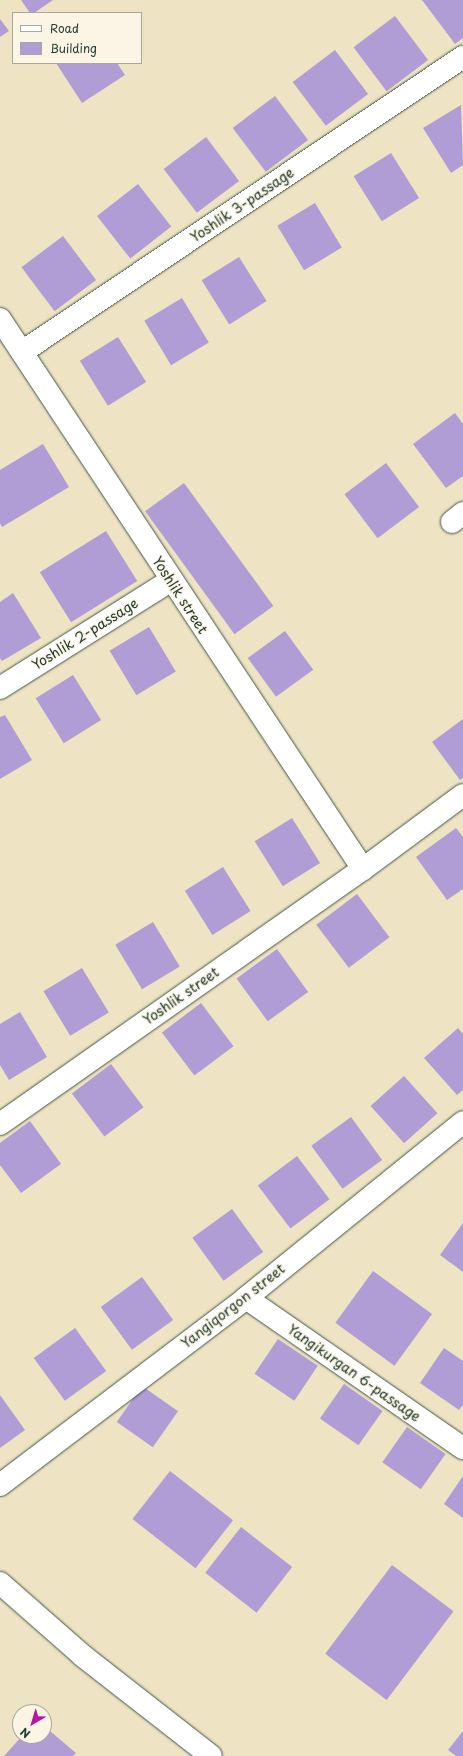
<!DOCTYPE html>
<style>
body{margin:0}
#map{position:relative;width:463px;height:1756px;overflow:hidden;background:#eee3c2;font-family:"Playpen Sans",sans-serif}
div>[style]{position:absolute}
.building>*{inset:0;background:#b09dd5;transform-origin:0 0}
.roads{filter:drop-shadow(0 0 1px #3e5649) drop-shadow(0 0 1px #3e5649)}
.minor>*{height:22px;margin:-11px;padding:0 11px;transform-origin:11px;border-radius:11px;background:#fff}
span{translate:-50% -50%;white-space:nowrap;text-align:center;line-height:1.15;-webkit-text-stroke:3px #fcf5e5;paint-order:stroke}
.street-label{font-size:14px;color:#1f3d34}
.legend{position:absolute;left:12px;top:12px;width:130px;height:52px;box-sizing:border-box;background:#fcf5e5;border:1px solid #a4ab9e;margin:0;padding:5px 7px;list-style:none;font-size:12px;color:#1f3d34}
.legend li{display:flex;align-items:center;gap:8px;height:20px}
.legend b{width:20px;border:1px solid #a4ab9e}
.north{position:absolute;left:12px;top:1704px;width:40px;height:40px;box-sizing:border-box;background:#fcf5e5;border:1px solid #a4ab9e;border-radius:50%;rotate:218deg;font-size:11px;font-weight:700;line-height:16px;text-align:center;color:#1f3d34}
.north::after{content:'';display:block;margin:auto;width:14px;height:18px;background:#b5179e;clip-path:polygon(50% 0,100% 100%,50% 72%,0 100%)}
</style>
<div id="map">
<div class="building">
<i style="clip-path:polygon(21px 0,53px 0,34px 13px,30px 13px)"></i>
<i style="clip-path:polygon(422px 0,463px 0,463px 38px,455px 44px)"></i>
<i style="left:395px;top:16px;width:55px;height:52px;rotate:53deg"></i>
<i style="clip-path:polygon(0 19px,9px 31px,0 37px)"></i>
<i style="left:335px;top:50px;width:55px;height:53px;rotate:53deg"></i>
<i style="clip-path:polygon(56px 63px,117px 63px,125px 75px,82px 103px)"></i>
<i style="left:275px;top:96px;width:55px;height:53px;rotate:53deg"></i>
<i style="clip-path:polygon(461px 105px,463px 165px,451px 173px,423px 128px)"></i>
<i style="left:206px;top:137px;width:55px;height:53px;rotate:53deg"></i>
<i style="left:391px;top:153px;width:53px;height:44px;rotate:58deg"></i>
<i style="left:138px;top:184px;width:54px;height:52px;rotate:52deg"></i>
<i style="left:315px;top:203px;width:52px;height:44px;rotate:59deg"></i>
<i style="left:63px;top:236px;width:55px;height:52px;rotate:53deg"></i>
<i style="left:239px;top:257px;width:52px;height:44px;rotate:58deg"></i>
<i style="left:182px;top:298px;width:52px;height:44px;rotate:59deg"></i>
<i style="left:118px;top:337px;width:53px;height:45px;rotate:58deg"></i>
<i style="clip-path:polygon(455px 413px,463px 424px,463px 476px,446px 488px,413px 444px)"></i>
<i style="clip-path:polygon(43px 444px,69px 487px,2px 527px,0 523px,0 470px)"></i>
<i style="left:386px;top:463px;width:55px;height:52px;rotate:53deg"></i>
<i style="left:184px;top:483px;width:152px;height:48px;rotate:54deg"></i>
<i style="left:106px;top:531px;width:59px;height:78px;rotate:58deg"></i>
<i style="clip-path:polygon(13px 593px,41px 638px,2px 661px,0 658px,0 602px)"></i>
<i style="left:149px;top:627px;width:52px;height:46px;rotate:59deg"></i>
<i style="left:285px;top:631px;width:48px;height:46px;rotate:54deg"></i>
<i style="left:73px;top:675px;width:53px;height:44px;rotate:58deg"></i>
<i style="clip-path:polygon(5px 715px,32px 760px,0 779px,0 717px)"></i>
<i style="clip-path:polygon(463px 719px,463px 778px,460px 780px,432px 742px)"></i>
<i style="left:292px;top:818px;width:53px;height:44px;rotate:58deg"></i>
<i style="clip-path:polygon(456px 828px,463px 837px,463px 889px,447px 900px,416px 857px)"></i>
<i style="left:223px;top:867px;width:52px;height:45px;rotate:58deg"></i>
<i style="left:357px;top:894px;width:54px;height:51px;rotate:53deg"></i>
<i style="left:153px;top:922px;width:52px;height:44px;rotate:59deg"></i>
<i style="left:277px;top:949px;width:53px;height:50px;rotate:54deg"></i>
<i style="left:82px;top:968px;width:52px;height:45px;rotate:59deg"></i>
<i style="left:201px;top:1003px;width:54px;height:49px;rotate:53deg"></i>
<i style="clip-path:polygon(20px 1012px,47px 1057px,9px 1080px,0 1065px,0 1024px)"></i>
<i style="clip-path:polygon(458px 1028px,463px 1034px,463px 1090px,457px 1095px,424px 1058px)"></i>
<i style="left:111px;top:1064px;width:54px;height:49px;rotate:53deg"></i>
<i style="left:404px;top:1076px;width:50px;height:45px;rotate:48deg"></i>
<i style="left:351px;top:1117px;width:53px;height:49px;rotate:54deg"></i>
<i style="clip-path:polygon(30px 1121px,61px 1164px,21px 1193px,0 1165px,0 1143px)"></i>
<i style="left:297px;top:1156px;width:54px;height:49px;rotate:53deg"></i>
<i style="left:232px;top:1209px;width:53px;height:49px;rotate:54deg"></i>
<i style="clip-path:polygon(463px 1223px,463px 1272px,440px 1255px)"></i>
<i style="left:373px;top:1271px;width:73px;height:64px;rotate:36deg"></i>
<i style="left:142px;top:1277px;width:53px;height:51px;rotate:54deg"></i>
<i style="left:75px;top:1328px;width:53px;height:51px;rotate:54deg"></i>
<i style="left:278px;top:1339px;width:48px;height:42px;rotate:34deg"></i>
<i style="clip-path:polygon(444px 1348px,463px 1361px,463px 1405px,459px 1410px,420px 1383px)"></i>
<i style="left:344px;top:1384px;width:47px;height:42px;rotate:35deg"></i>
<i style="left:142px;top:1386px;width:44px;height:44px;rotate:35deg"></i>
<i style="clip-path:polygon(0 1395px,25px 1430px,0 1448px)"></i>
<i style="left:407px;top:1427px;width:47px;height:43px;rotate:35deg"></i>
<i style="left:170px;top:1471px;width:80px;height:61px;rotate:38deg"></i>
<i style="clip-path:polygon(463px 1476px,463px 1518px,444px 1504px)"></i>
<i style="left:241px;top:1527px;width:65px;height:58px;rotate:38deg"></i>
<i style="left:392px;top:1565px;width:77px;height:111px;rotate:37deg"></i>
<i style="clip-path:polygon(44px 1726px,76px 1753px,73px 1756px,4px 1756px,22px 1736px,44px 1736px)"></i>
<i style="clip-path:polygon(463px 1731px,463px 1756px,456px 1756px,448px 1750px)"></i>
</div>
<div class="roads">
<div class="minor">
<i style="left:0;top:319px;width:659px;rotate:56.58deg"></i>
<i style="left:22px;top:352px;width:531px;rotate:-33.78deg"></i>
<i style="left:452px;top:522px;width:14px;rotate:-39deg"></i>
<i style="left:0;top:688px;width:201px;rotate:-32.2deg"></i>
<i style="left:0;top:1124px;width:444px;rotate:-35.1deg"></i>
<i style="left:363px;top:869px;width:124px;rotate:-36.5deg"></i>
<i style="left:246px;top:1298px;width:264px;rotate:34.7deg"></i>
<i style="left:0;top:1485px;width:309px;rotate:-37.2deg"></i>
<i style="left:246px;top:1298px;width:279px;rotate:-39deg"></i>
<i style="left:0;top:1583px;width:111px;rotate:41.3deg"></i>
<i style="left:83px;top:1656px;width:162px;rotate:38deg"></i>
</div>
</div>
<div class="street-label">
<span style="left:242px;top:205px;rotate:-34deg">Yoshlik 3-passage</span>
<span style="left:180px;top:595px;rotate:57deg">Yoshlik street</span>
<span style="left:85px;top:634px;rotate:-32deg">Yoshlik 2-passage</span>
<span style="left:181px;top:996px;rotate:-35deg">Yoshlik street</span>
<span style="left:233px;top:1306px;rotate:-38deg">Yangiqorgon street</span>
<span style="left:354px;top:1373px;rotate:35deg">Yangikurgan 6-passage</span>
</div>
<ul class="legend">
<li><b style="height:5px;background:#fff"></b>Road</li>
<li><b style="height:11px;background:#b09dd5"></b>Building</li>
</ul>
<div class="north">N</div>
</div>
